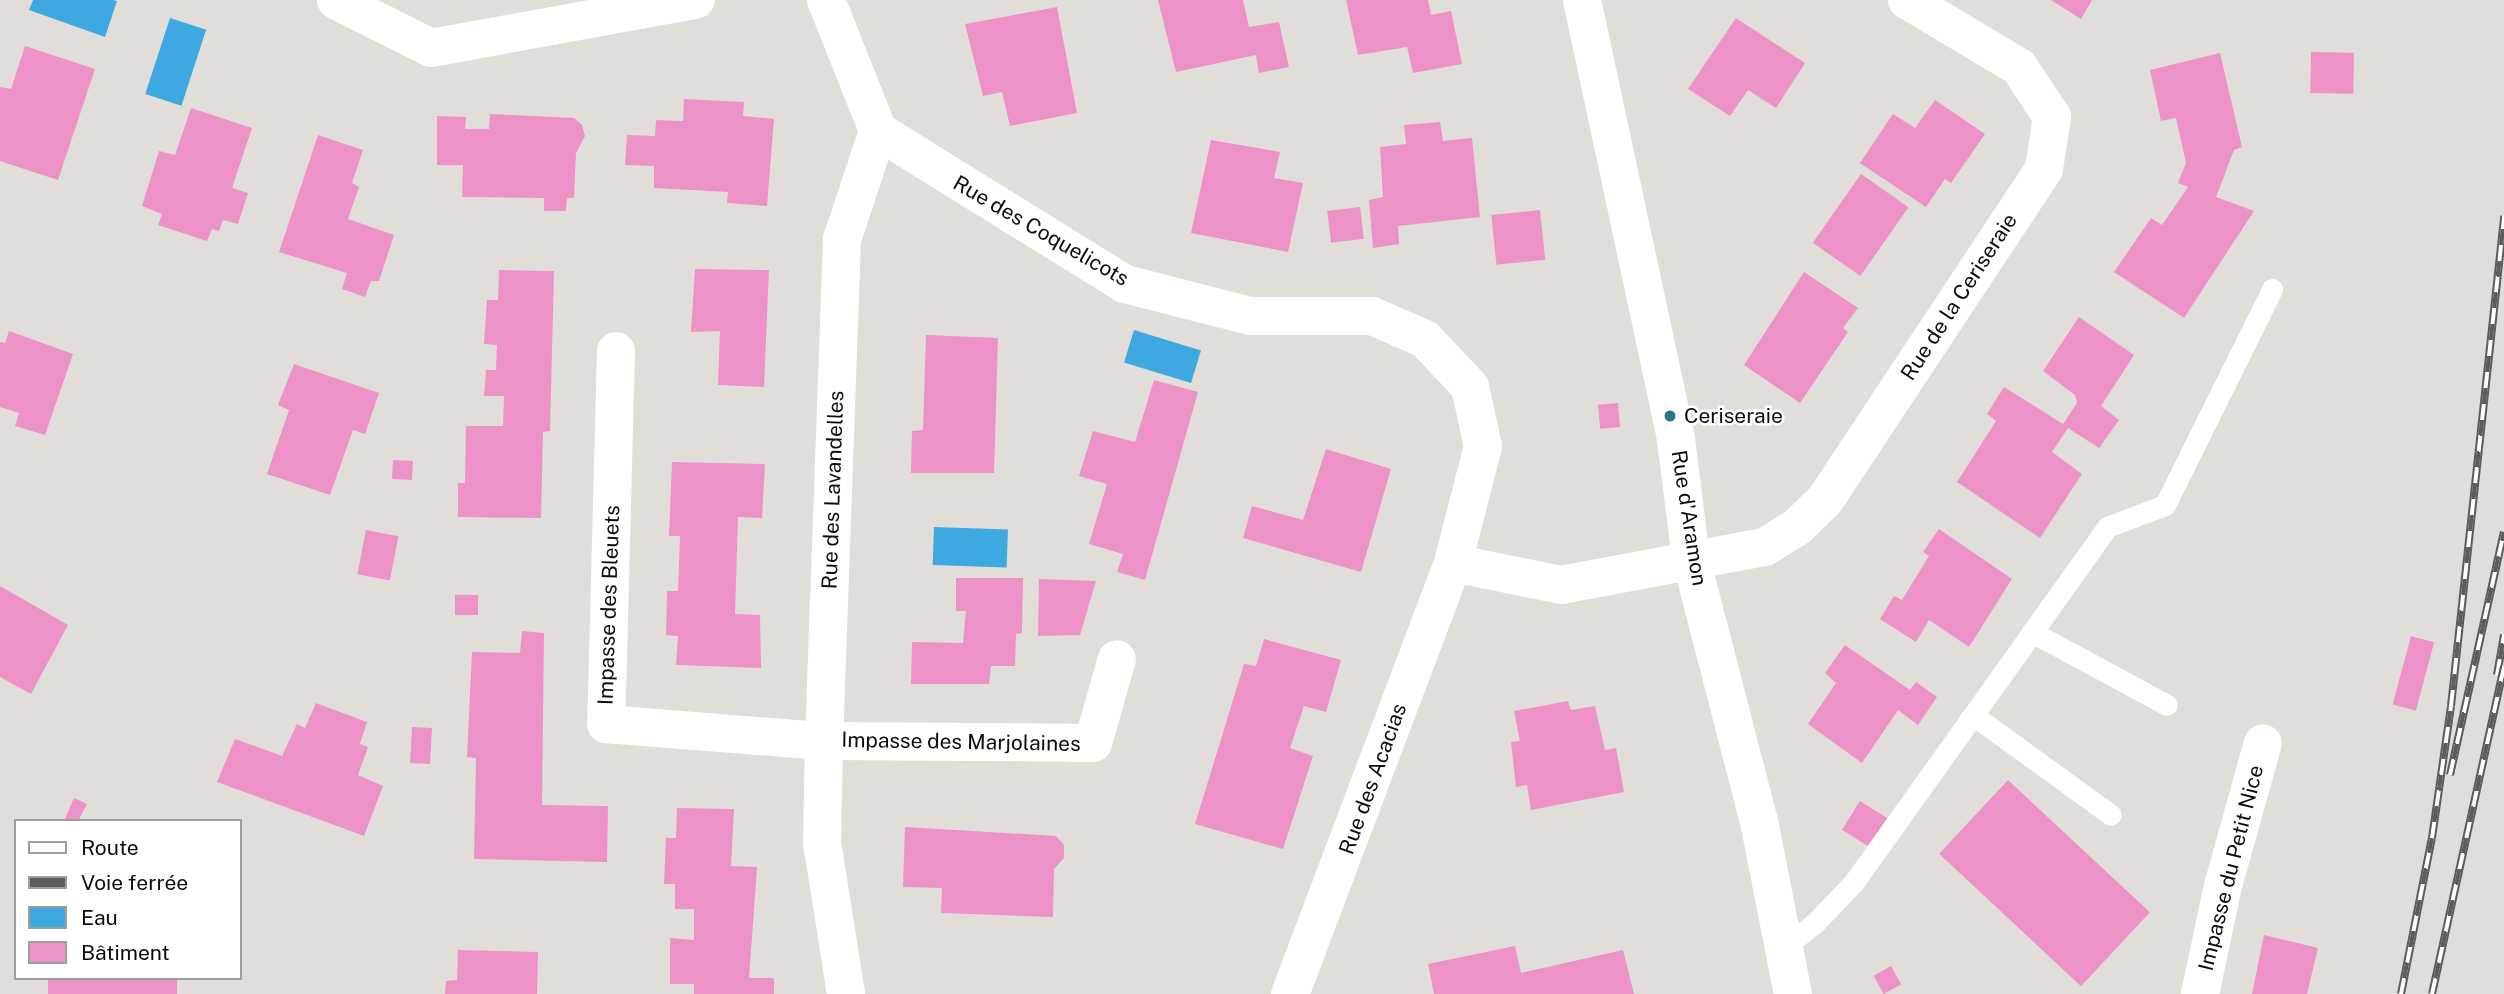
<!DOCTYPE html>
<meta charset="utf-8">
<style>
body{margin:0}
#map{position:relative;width:2504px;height:994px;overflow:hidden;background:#e1ded9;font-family:"Public Sans",sans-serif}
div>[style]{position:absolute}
.water>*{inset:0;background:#3ea8e0;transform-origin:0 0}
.building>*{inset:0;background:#ed92c6;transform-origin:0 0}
.lane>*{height:21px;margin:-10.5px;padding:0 10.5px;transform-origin:10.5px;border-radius:10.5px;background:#fff}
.street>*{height:38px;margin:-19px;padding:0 19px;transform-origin:19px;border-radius:19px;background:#fff}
.rail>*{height:8px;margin-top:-4px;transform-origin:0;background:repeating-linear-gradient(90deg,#fff 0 16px,#5e5c5a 0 32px);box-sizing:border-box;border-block:2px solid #5e5c5a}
.dots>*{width:19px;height:19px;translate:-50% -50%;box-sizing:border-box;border:4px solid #fff;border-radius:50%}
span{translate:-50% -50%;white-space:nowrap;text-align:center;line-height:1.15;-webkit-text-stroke:5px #fff;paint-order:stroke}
.street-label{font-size:21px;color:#0d0c0b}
.poi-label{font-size:21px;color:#0d0c0b}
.left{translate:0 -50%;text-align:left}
.legend{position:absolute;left:14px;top:819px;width:228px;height:161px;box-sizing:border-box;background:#fff;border:2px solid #9e9e9d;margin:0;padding:9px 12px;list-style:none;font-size:21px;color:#0d0c0b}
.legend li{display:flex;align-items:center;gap:14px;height:35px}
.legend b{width:35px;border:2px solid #9e9e9d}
</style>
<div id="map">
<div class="water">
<i style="clip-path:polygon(33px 0,113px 0,117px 1px,105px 37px,29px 10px)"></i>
<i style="left:170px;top:18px;width:38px;height:80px;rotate:18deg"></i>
<i style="left:1134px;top:330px;width:70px;height:34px;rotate:17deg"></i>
<i style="left:934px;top:527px;width:74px;height:38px;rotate:2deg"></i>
</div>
<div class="building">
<i style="clip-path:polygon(1158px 0,1243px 0,1249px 27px,1279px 22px,1289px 67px,1259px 73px,1256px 55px,1176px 72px)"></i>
<i style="clip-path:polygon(1346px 0,1428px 0,1431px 15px,1451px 11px,1462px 64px,1413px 73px,1407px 47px,1358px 55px)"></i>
<i style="clip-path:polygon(2051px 0,2092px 0,2081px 19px)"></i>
<i style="clip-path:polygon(1057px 7px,1077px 113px,1010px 126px,1002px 92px,983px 96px,965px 24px)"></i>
<i style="clip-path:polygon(1736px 18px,1805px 63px,1776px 108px,1748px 90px,1730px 116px,1688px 89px)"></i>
<i style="clip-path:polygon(25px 46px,95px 69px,58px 180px,0 161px,0 87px,11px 89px)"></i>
<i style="left:2311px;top:52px;width:43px;height:41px;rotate:1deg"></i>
<i style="clip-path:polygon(2220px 53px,2242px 147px,2234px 150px,2216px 197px,2254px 211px,2184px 318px,2114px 272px,2151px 218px,2162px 225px,2188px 187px,2178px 183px,2186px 163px,2176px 118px,2161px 121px,2150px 70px)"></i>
<i style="clip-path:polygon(684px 99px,744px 102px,743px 116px,774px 119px,767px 206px,727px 203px,728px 192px,654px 188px,654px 166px,625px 165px,627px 135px,655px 136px,656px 120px,683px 121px)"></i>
<i style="clip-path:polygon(1935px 100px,1985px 134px,1951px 183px,1945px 179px,1926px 207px,1860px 163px,1893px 114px,1915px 128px)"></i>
<i style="clip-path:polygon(191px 108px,252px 128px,232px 188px,248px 193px,238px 224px,223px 220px,219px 231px,212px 229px,207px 241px,158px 225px,162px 214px,142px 206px,159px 151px,175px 155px)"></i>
<i style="clip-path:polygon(490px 114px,574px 118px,582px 125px,585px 136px,576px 153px,574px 198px,567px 198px,566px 211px,544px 211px,544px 198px,462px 197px,463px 165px,437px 165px,437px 116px,466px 117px,465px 129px,489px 129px)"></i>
<i style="clip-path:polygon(1440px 122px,1443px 141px,1472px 138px,1480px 217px,1398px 226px,1399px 244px,1373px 248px,1369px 200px,1383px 197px,1380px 147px,1406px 144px,1404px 125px)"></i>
<i style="clip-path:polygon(318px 135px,363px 150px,352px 183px,359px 187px,348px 219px,394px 235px,379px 281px,371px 281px,365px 297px,342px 289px,347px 273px,279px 252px)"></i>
<i style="clip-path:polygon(1211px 140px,1280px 152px,1274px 178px,1303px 183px,1288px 252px,1191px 233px)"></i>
<i style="left:1861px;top:174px;width:58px;height:84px;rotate:35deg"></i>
<i style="left:1360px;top:207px;width:32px;height:33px;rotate:83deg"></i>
<i style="left:1540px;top:210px;width:50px;height:49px;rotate:84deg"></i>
<i style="clip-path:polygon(695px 269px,769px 270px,764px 387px,718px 385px,720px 331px,691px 332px)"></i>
<i style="clip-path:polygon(499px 270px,554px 271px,550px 431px,543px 432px,541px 518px,458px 517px,458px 483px,465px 483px,466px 426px,503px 426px,504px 396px,484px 396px,486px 370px,496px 370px,497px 345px,484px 344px,487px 300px,498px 300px)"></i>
<i style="clip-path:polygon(1804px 272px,1858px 308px,1843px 328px,1848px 332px,1800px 403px,1744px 365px)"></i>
<i style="clip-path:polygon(2079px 317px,2134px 355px,2101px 406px,2119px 420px,2099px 448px,2068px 428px,2052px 452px,2082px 474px,2040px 538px,1957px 482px,1996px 421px,1987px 414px,2004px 387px,2063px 424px,2077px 403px,2075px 395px,2043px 371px)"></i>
<i style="clip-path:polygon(9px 331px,73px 354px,45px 435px,15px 426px,19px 413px,0 407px,0 342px,5px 343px)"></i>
<i style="clip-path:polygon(926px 335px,998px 338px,994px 473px,911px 473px,912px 431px,923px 430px)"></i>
<i style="clip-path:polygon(294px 364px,379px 393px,365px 434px,353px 430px,330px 495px,267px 474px,289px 410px,278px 405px)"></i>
<i style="clip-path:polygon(1154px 380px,1198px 392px,1145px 580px,1117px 572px,1123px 554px,1089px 544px,1107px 484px,1079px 476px,1093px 431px,1135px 442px)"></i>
<i style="left:1618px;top:403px;width:24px;height:20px;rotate:85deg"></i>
<i style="clip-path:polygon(1326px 449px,1391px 469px,1361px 572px,1243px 538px,1252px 506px,1303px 520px)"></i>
<i style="left:393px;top:460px;width:20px;height:19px;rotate:3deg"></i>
<i style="clip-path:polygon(672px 462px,765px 464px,762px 518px,738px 517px,735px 614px,760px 615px,761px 668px,676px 665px,678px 636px,666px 635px,667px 591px,678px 591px,680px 536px,669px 536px)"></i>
<i style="clip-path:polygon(1939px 529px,2012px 579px,1969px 647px,1929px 620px,1916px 642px,1880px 619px,1894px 596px,1902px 600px,1929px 556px,1923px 552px)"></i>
<i style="left:366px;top:530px;width:33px;height:45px;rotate:11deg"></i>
<i style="clip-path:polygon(956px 578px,1023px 578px,1022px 633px,1016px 634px,1015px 666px,991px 666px,989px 684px,911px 684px,912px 642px,963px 643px,966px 611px,956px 611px)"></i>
<i style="clip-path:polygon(1039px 579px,1096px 581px,1080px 635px,1038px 636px)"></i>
<i style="clip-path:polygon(0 586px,68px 625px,31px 694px,0 677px)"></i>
<i style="left:455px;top:595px;width:23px;height:20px"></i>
<i style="clip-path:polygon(522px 631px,544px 633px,542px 805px,608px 806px,607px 862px,474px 859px,476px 758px,467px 757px,472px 652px,520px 653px)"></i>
<i style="left:2411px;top:636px;width:24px;height:71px;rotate:15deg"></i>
<i style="clip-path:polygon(1264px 639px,1341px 660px,1326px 712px,1304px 706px,1290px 748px,1313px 756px,1283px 849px,1195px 824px,1244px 664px,1256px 666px)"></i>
<i style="clip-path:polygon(1845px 645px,1910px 690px,1916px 682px,1937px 697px,1918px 725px,1898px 710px,1862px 763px,1808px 724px,1836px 683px,1825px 673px)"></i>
<i style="clip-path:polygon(1568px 701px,1571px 710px,1595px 706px,1605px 750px,1616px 748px,1624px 792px,1531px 810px,1527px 785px,1516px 787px,1511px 742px,1520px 741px,1514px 711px)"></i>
<i style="clip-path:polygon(316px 703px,367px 722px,360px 744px,368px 747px,358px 775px,383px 786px,364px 836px,217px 782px,235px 739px,282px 756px,297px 724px,305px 728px)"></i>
<i style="left:412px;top:727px;width:20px;height:36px;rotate:3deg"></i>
<i style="left:2008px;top:780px;width:194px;height:101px;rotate:43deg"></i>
<i style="clip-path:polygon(74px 798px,87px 804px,78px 821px,64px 821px)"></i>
<i style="left:1860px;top:801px;width:32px;height:34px;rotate:32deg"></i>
<i style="clip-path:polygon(677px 808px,734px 809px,731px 866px,757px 867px,749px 978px,774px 978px,774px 994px,694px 994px,694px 984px,670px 984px,670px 938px,694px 940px,694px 909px,675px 909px,675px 884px,664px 884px,666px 838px,676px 838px)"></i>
<i style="clip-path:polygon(905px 827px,1056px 836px,1064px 845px,1064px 858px,1054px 869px,1053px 917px,941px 913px,942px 888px,903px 887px)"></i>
<i style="clip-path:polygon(2264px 935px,2318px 948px,2307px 994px,2252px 994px)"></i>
<i style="clip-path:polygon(1515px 946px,1521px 973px,1623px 950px,1634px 994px,1434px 994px,1428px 964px)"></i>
<i style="clip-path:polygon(458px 950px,538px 952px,537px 994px,445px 994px,446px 981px,457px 980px)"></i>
<i style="left:1891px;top:966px;width:21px;height:20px;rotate:61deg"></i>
<i style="left:48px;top:978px;width:129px;height:17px"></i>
</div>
<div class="lane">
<i style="left:2032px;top:632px;width:153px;rotate:28.4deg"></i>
<i style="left:1973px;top:715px;width:170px;rotate:35.9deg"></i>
<i style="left:1783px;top:948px;width:41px;rotate:-38deg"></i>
<i style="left:1815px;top:923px;width:57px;rotate:-46.4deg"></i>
<i style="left:1854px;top:882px;width:436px;rotate:-54.5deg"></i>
<i style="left:2107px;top:527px;width:62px;rotate:-20.8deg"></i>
<i style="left:2165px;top:505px;width:241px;rotate:-63.6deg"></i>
</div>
<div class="street">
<i style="left:336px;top:0;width:106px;rotate:26.8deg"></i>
<i style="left:431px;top:48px;width:269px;rotate:-10.3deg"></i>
<i style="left:826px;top:0;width:141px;rotate:68.3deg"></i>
<i style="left:878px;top:131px;width:114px;rotate:108.4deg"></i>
<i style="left:842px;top:239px;width:502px;rotate:92.05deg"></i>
<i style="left:824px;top:741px;width:101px;rotate:91.1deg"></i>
<i style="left:822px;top:842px;width:154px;rotate:81deg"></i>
<i style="left:1582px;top:0;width:450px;rotate:77.9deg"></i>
<i style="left:1676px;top:440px;width:120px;rotate:82.8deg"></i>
<i style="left:1691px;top:559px;width:271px;rotate:75.5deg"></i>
<i style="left:1759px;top:821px;width:176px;rotate:78.9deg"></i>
<i style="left:878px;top:131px;width:291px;rotate:31.8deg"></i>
<i style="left:1125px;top:284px;width:130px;rotate:14.3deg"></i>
<i style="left:1251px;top:316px;width:121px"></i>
<i style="left:1372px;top:316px;width:58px;rotate:23.5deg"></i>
<i style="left:1425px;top:339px;width:66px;rotate:46.8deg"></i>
<i style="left:1470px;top:387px;width:60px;rotate:77.6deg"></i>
<i style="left:1483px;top:446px;width:121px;rotate:104.4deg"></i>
<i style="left:1453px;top:563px;width:461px;rotate:110.7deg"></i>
<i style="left:616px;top:351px;width:373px;rotate:91.5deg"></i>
<i style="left:606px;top:724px;width:219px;rotate:4.5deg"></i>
<i style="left:824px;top:741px;width:269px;rotate:0.4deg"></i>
<i style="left:1093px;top:743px;width:87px;rotate:-74.1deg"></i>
<i style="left:1453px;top:563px;width:110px;rotate:11.5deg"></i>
<i style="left:1561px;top:585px;width:208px;rotate:-10.6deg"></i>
<i style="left:1765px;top:547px;width:39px;rotate:-32deg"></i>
<i style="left:1798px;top:526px;width:37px;rotate:-44deg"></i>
<i style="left:1825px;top:500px;width:397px;rotate:-56.5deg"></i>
<i style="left:2044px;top:169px;width:53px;rotate:-81.3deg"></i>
<i style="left:2052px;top:117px;width:60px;rotate:-123.4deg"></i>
<i style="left:2019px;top:67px;width:131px;rotate:-149.1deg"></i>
<i style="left:2200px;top:994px;width:110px;rotate:-78deg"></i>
<i style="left:2223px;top:886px;width:148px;rotate:-74.4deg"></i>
</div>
<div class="rail">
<i style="left:2497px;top:675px;width:41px;rotate:-80.1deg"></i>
<i style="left:2450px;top:775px;width:249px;rotate:-77.5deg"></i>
<i style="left:2401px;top:994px;width:159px;rotate:-78.8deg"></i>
<i style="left:2432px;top:838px;width:133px;rotate:-81.8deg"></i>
<i style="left:2451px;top:706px;width:493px;rotate:-83.8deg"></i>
<i style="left:2432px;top:994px;width:336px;rotate:-77.6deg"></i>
</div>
<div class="dots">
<i style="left:1670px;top:416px;background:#2d7380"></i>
</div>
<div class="street-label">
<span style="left:1041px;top:231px;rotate:30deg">Rue des Coquelicots</span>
<span style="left:1959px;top:297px;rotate:-57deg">Rue de la Ceriseraie</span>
<span style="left:833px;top:490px;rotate:-88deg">Rue des Lavandelles</span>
<span style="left:1689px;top:518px;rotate:81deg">Rue d'Aramon</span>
<span style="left:609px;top:605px;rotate:-88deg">Impasse des Bleuets</span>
<span style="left:961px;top:742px;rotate:1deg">Impasse des Marjolaines</span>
<span style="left:1373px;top:779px;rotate:-70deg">Rue des Acacias</span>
<span style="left:2231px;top:868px;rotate:-76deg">Impasse du Petit Nice</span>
</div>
<div class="poi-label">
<span class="left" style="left:1684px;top:416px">Ceriseraie</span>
</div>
<ul class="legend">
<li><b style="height:9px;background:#fff"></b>Route</li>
<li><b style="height:9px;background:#5e5c5a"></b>Voie ferrée</li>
<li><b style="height:19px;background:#3ea8e0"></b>Eau</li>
<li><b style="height:19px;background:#ed92c6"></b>Bâtiment</li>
</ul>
</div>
